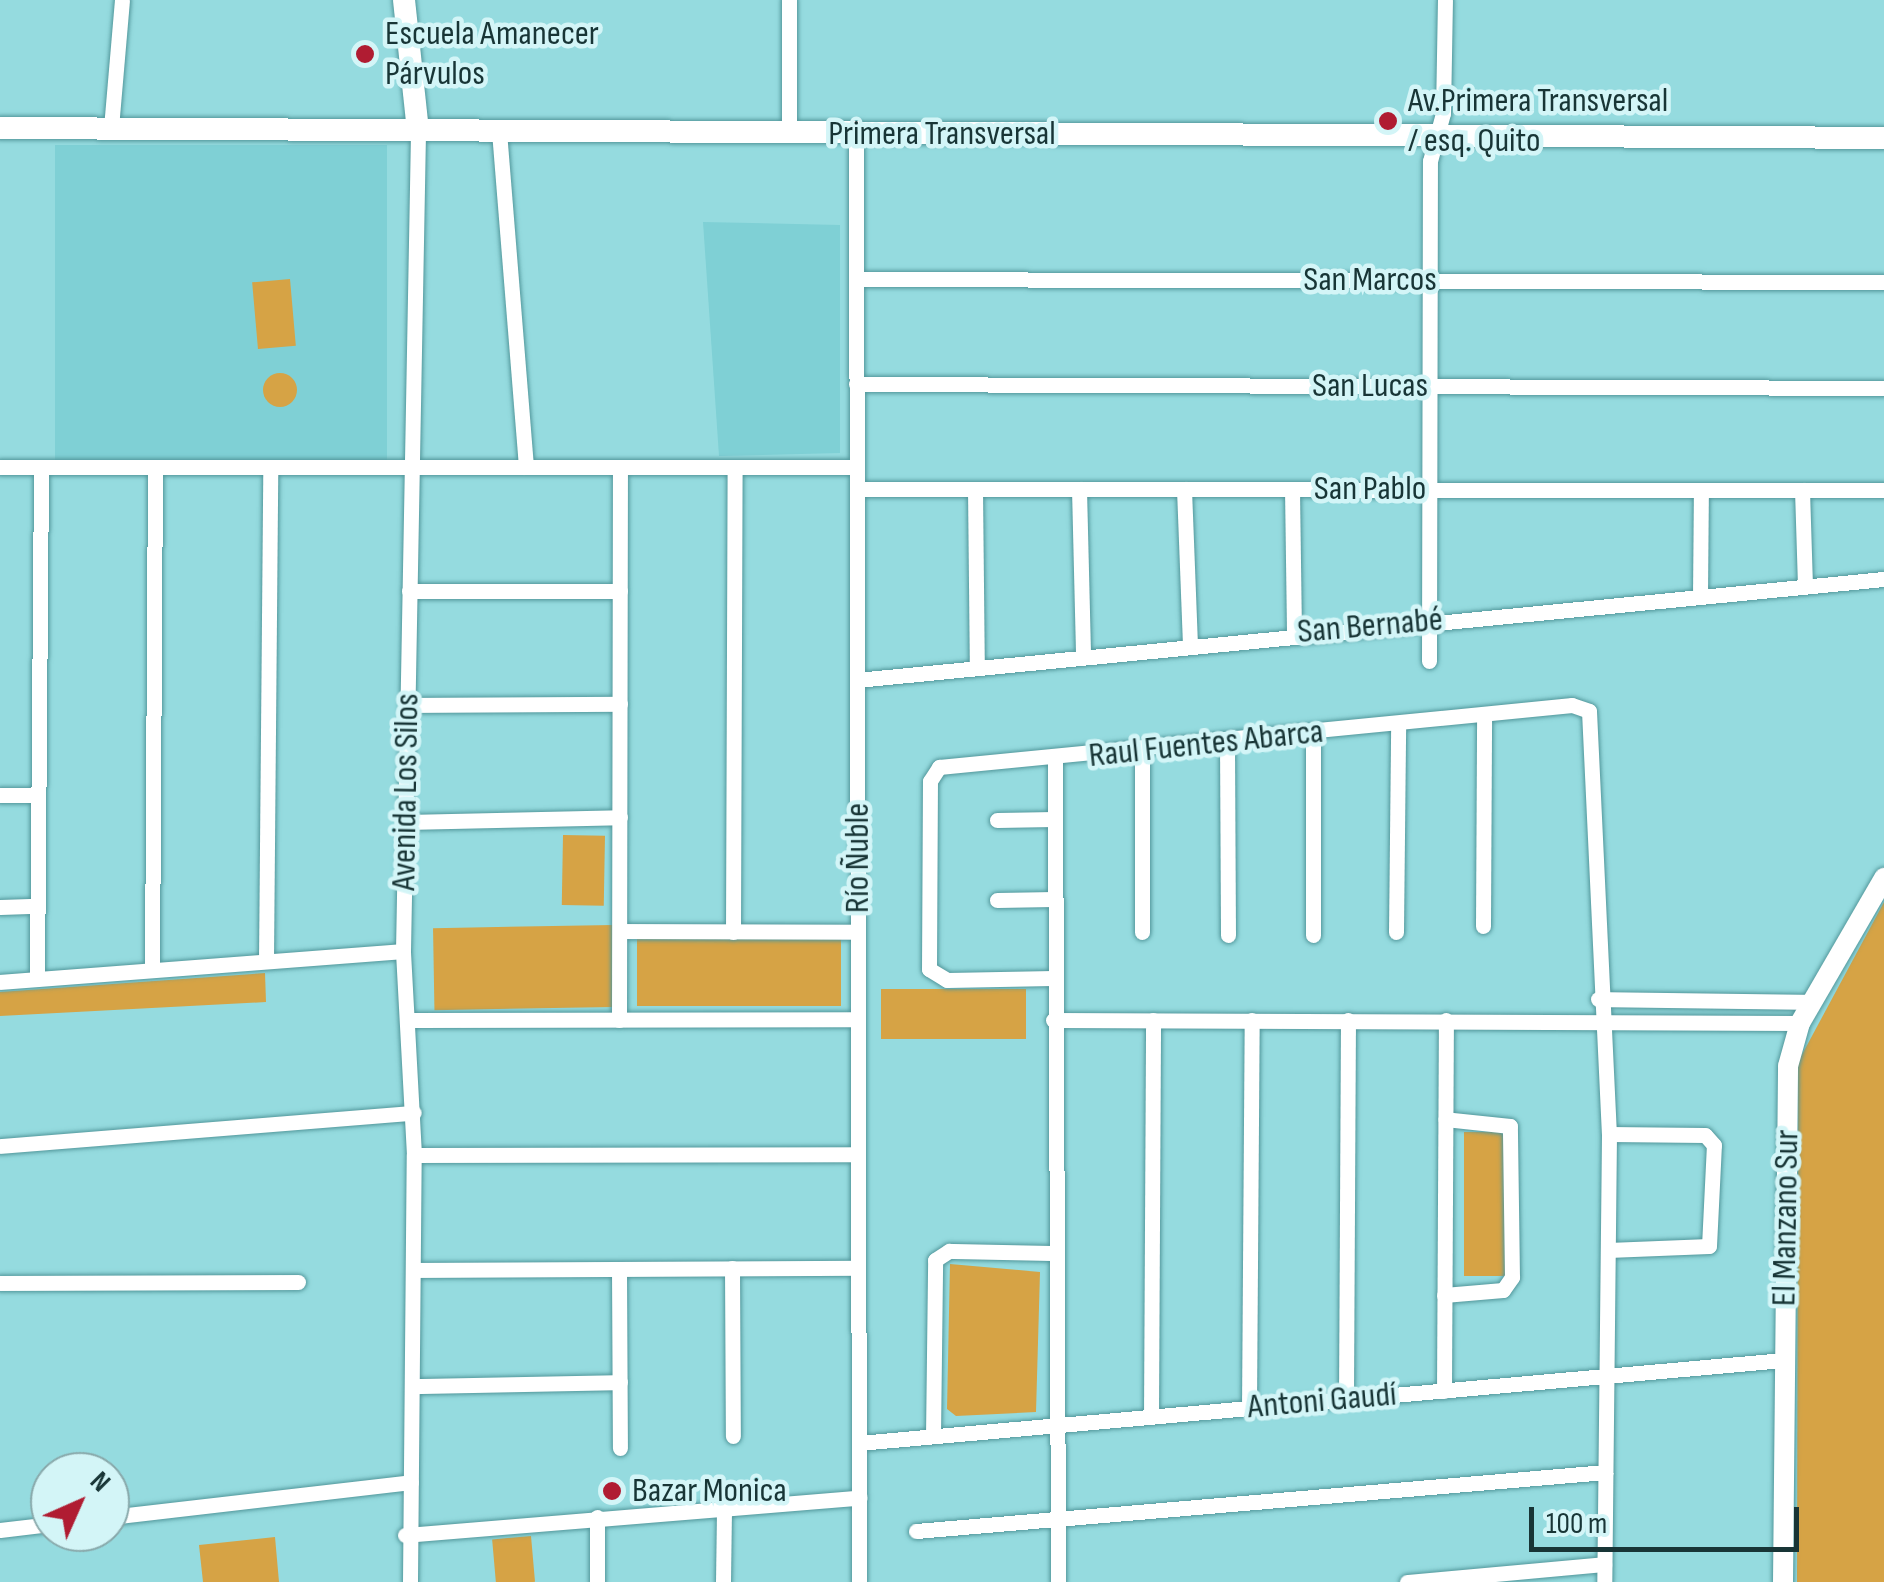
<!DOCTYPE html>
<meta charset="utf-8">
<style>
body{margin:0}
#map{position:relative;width:1884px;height:1582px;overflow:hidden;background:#95dbdf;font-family:"Sofia Sans Condensed",sans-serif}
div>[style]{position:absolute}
.built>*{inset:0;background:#7fd0d5;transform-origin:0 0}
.green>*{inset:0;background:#d6a345;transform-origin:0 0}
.round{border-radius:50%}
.roads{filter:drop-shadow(0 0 2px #52979b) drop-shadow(0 0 2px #52979b)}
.minor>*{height:15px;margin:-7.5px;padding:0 7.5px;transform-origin:7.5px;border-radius:7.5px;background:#fff}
.tertiary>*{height:20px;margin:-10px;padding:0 10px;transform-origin:10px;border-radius:10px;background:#fff}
.secondary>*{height:22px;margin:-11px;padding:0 11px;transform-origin:11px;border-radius:11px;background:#fff}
.dots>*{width:28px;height:28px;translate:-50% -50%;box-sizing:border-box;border:5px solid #d3f5f7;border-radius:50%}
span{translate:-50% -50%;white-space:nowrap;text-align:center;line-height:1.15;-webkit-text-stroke:9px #d3f5f7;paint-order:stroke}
.poi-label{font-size:35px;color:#183536}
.left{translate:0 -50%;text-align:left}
.street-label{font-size:35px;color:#183536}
.north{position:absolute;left:30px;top:1452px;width:100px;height:100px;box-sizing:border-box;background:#d3f5f7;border:2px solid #88a8aa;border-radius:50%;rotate:45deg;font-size:28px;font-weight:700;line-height:40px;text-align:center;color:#183536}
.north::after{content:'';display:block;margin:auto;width:35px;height:45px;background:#b01c32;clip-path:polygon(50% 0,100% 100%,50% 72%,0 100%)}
.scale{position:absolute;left:1529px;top:1507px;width:270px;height:45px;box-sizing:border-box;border:5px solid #183536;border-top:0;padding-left:12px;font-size:30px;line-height:35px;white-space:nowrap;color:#183536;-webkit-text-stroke:8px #d3f5f7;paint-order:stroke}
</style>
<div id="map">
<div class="built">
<i style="left:55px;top:145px;width:332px;height:315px"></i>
<i style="clip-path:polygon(703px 222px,840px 225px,840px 453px,719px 456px)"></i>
</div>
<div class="green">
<i style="left:290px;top:279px;width:67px;height:38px;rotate:85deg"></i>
<i class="round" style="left:263px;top:373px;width:34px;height:34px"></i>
<i style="left:563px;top:835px;width:42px;height:70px;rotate:1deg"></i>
<i style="clip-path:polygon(1884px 902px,1884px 1582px,1797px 1582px,1798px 1062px)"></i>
<i style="left:613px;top:925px;width:82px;height:180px;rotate:89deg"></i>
<i style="left:637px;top:939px;width:204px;height:67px"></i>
<i style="clip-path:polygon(265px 973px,266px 1002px,0 1016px,0 992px)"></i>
<i style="left:881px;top:989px;width:145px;height:50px"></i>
<i style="left:1464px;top:1132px;width:42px;height:144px"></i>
<i style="clip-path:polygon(950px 1264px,1040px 1272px,1036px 1412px,956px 1416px,947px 1409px)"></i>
<i style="left:531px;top:1536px;width:46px;height:39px;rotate:85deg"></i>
<i style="clip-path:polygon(275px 1537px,279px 1582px,203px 1582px,199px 1545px)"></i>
</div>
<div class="roads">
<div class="minor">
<i style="left:111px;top:128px;width:128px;rotate:-85.1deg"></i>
<i style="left:499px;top:131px;width:337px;rotate:85.4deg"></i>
<i style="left:789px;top:133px;width:133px;rotate:-90deg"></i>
<i style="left:856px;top:133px;width:1449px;rotate:89.88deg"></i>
<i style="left:856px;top:279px;width:1028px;rotate:0.17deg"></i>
<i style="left:856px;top:384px;width:1028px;rotate:0.22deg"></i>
<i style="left:0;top:467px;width:857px"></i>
<i style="left:857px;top:489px;width:1027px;rotate:0.06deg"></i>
<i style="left:975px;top:489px;width:177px;rotate:89.4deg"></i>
<i style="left:1079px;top:489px;width:166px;rotate:88.6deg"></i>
<i style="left:1184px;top:489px;width:154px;rotate:87.8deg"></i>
<i style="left:1292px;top:489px;width:144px;rotate:89.2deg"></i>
<i style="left:1802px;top:490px;width:96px;rotate:88.2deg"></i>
<i style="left:409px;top:591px;width:211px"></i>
<i style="left:1700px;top:596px;width:106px;rotate:-89.5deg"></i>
<i style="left:1429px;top:661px;width:500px;rotate:-89.89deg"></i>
<i style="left:1430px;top:161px;width:50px;rotate:-74.8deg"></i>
<i style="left:1443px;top:113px;width:113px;rotate:-89deg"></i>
<i style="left:857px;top:680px;width:1032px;rotate:-5.62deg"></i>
<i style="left:407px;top:705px;width:213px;rotate:-0.3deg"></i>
<i style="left:1313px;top:733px;width:202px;rotate:90deg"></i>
<i style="left:1227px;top:742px;width:193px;rotate:89.7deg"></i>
<i style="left:1055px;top:759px;width:823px;rotate:89.79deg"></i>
<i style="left:0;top:795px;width:38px"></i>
<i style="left:997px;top:820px;width:57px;rotate:-1deg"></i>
<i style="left:406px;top:822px;width:214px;rotate:-1.3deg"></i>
<i style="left:997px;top:900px;width:57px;rotate:-1deg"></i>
<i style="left:0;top:907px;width:37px;rotate:-2deg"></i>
<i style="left:1483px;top:926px;width:210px;rotate:-89.7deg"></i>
<i style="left:620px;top:931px;width:238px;rotate:0.2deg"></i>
<i style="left:733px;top:932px;width:465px;rotate:-89.8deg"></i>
<i style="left:1142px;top:932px;width:182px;rotate:-90deg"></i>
<i style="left:1396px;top:932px;width:208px;rotate:-89.4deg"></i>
<i style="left:266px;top:961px;width:494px;rotate:-89.5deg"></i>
<i style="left:152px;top:970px;width:503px;rotate:-89.66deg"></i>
<i style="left:1053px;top:978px;width:106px;rotate:178.9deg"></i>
<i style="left:947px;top:980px;width:21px;rotate:-149deg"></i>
<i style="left:929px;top:969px;width:188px;rotate:-89.7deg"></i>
<i style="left:930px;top:781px;width:17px;rotate:-57deg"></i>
<i style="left:939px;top:767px;width:636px;rotate:-5.59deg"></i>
<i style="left:1572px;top:705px;width:18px;rotate:19deg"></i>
<i style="left:1589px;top:711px;width:423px;rotate:87.3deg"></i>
<i style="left:1609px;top:1134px;width:448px;rotate:90.6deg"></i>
<i style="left:37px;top:979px;width:512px;rotate:-89.55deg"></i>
<i style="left:0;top:982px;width:404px;rotate:-4.4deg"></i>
<i style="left:1598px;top:999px;width:214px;rotate:0.8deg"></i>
<i style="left:412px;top:1020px;width:446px;rotate:-0.1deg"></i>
<i style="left:619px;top:1020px;width:553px;rotate:-89.9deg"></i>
<i style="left:1053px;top:1020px;width:747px;rotate:0.23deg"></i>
<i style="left:0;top:1146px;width:415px;rotate:-4.6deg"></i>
<i style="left:414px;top:1155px;width:444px;rotate:-0.1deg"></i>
<i style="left:1608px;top:1250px;width:101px;rotate:-2.3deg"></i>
<i style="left:1709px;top:1246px;width:101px;rotate:-87.2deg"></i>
<i style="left:1714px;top:1145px;width:13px;rotate:-132deg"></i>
<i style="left:1705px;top:1135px;width:96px;rotate:-179.4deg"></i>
<i style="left:732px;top:1268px;width:168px;rotate:89.7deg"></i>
<i style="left:619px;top:1269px;width:179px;rotate:89.7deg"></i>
<i style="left:415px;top:1270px;width:443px;rotate:-0.3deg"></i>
<i style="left:0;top:1283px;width:298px;rotate:-0.2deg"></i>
<i style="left:1444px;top:1295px;width:59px;rotate:-4.8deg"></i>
<i style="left:1503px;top:1290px;width:16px;rotate:-55deg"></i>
<i style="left:1512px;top:1277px;width:151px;rotate:-90.8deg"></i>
<i style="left:1510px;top:1126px;width:65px;rotate:-173.9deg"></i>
<i style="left:416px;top:1386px;width:204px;rotate:-1.1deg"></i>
<i style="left:1444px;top:1391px;width:371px;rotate:-89.7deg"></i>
<i style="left:1346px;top:1399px;width:379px;rotate:-89.7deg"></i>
<i style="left:1249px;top:1408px;width:388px;rotate:-89.6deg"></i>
<i style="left:1151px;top:1417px;width:397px;rotate:-89.7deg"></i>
<i style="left:933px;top:1436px;width:176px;rotate:-89.3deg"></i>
<i style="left:935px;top:1260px;width:17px;rotate:-33deg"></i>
<i style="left:949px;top:1251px;width:107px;rotate:1.1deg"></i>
<i style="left:859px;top:1443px;width:929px;rotate:-5.13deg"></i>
<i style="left:110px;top:1517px;width:303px;rotate:-6.6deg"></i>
<i style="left:597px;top:1517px;width:65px;rotate:90deg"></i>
<i style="left:0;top:1530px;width:50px;rotate:-6.8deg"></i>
<i style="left:916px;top:1531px;width:692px;rotate:-4.89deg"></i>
<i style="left:405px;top:1535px;width:456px;rotate:-4.7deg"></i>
<i style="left:410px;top:1582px;width:427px;rotate:-89.5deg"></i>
<i style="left:414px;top:1155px;width:204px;rotate:-93.1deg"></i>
<i style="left:403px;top:951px;width:821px;rotate:-88.95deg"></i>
<i style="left:723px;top:1582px;width:74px;rotate:-89.2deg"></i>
<i style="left:1407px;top:1582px;width:198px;rotate:-5.2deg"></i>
</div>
<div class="tertiary">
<i style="left:1783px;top:1582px;width:516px;rotate:-89.44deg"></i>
<i style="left:1788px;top:1066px;width:45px;rotate:-74.4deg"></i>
<i style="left:1800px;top:1023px;width:168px;rotate:-59.9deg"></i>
</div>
<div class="secondary">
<i style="left:404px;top:0;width:131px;rotate:83.9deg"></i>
<i style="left:0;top:128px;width:1884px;rotate:0.3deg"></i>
</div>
</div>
<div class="dots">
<i style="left:365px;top:54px;background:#b01c32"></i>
<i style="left:1388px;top:121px;background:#b01c32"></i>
<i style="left:612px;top:1491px;background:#b01c32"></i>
</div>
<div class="poi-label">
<span class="left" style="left:385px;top:54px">Escuela Amanecer<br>Párvulos</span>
<span class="left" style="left:1408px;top:121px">Av.Primera Transversal<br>/ esq. Quito</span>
<span class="left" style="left:632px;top:1491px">Bazar Monica</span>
</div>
<div class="street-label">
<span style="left:942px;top:134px">Primera Transversal</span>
<span style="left:1370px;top:280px">San Marcos</span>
<span style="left:1370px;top:386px">San Lucas</span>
<span style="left:1370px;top:489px">San Pablo</span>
<span style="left:1370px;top:626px;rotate:-5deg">San Bernabé</span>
<span style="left:1206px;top:744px;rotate:-6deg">Raul Fuentes Abarca</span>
<span style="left:406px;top:792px;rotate:-89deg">Avenida Los Silos</span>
<span style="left:858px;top:858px;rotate:-90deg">Río Ñuble</span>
<span style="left:1786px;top:1218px;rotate:-89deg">El Manzano Sur</span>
<span style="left:1322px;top:1401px;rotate:-5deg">Antoni Gaudí</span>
</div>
<div class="north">N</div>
<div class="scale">100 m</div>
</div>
